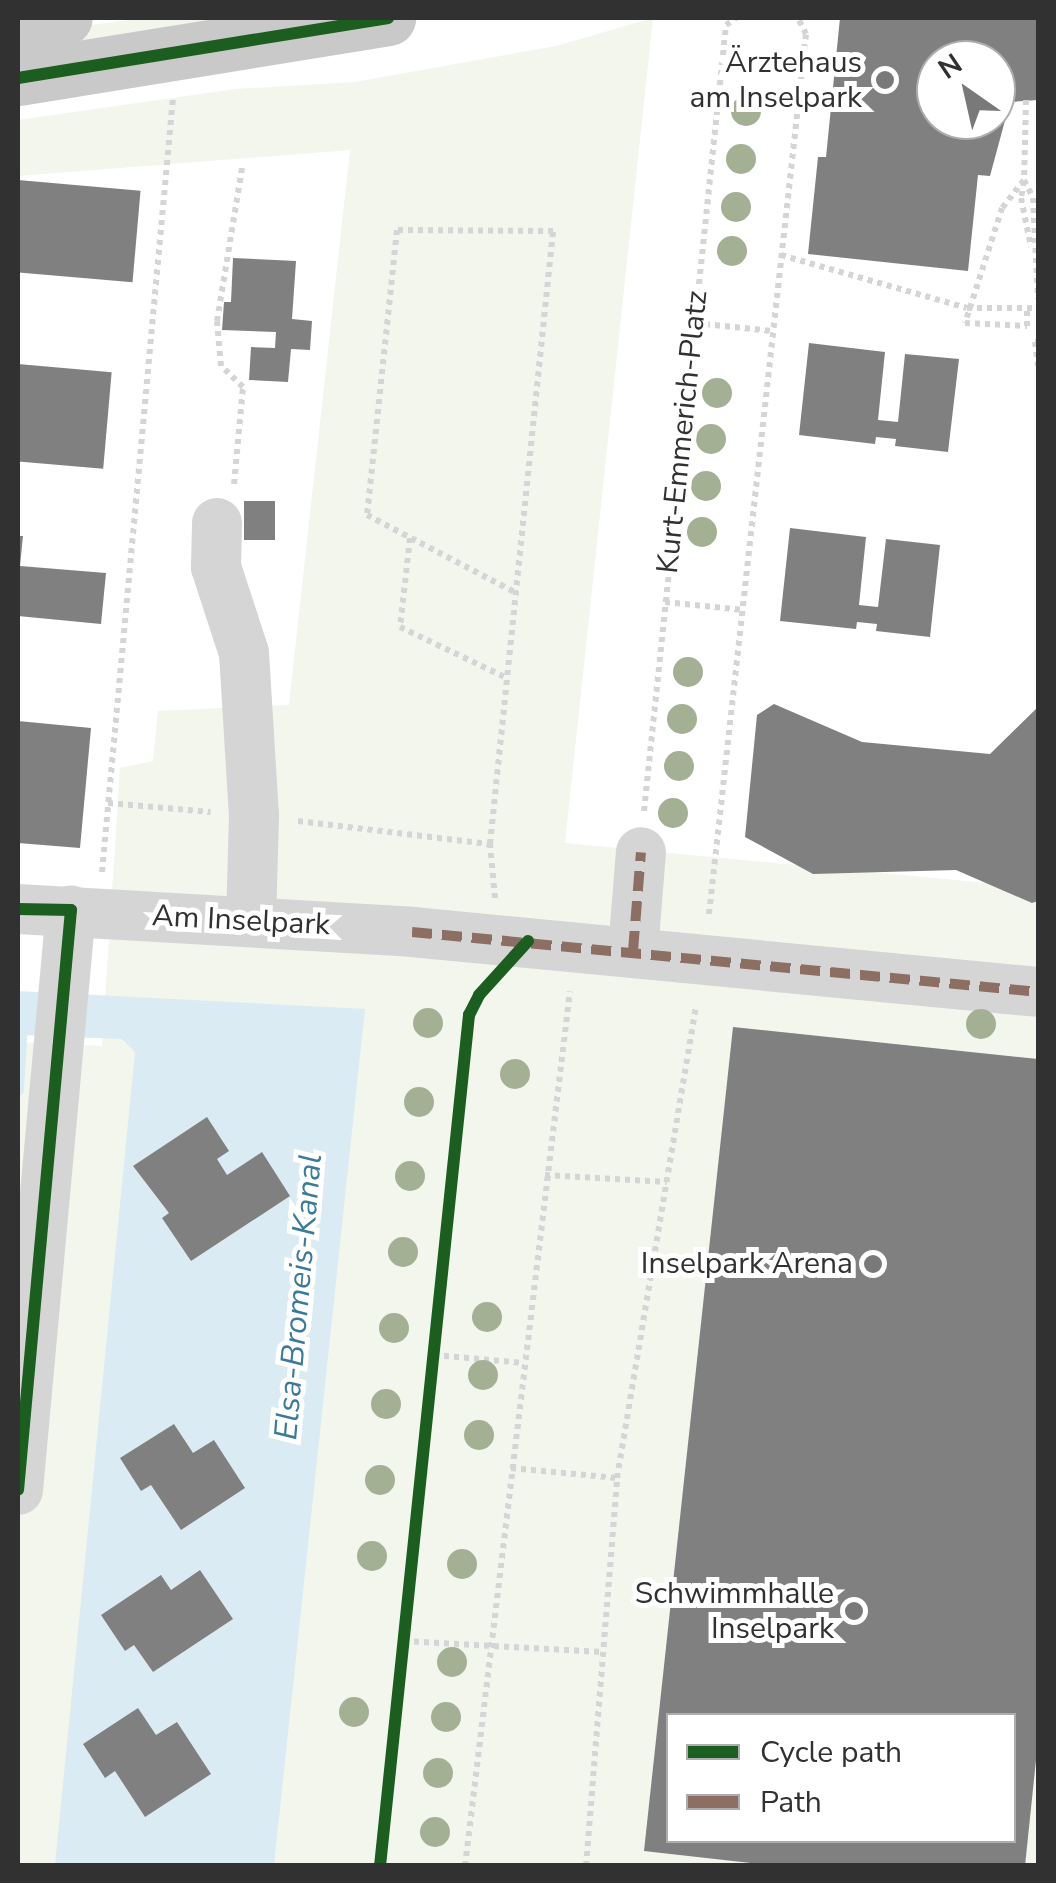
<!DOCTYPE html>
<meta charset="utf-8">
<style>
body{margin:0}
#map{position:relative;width:1056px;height:1883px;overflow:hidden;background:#fff;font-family:"Nunito Sans",sans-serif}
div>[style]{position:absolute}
.green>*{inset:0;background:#f2f6ed}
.water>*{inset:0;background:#dbebf3}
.stream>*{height:12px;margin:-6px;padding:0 6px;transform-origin:6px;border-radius:6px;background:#dbebf3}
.building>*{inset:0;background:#808080;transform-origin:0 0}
.path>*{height:6px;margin-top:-3px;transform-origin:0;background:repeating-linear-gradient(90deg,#d5d5d5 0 5px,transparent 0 10px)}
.minor>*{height:50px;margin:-25px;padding:0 25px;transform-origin:25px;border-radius:25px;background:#d5d5d5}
.major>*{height:55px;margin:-27.5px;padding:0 27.5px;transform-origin:27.5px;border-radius:27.5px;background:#c9c9c9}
.quiet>*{height:10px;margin-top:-5px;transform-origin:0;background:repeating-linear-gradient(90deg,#8d6e63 0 20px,transparent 0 30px)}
.cycleway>*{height:12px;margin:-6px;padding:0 6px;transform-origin:6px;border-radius:6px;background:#1b5e20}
.trees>*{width:30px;height:30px;margin:-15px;border-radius:50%;background:#a3b094}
.dots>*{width:28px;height:28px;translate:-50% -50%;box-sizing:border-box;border:5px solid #fff;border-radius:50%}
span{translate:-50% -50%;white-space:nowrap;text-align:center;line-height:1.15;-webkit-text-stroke:10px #fff;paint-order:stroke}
.poi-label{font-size:30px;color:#313131}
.right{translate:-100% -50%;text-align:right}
.street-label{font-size:30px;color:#313131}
.water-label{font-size:32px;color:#3b7a98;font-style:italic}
.frame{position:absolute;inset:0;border:20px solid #313131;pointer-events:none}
.legend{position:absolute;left:666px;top:1713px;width:350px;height:130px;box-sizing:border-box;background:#fff;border:2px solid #adadad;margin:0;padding:12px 18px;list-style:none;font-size:30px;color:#313131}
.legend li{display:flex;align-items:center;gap:20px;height:50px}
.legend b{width:50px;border:2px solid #adadad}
.north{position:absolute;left:916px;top:40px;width:100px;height:100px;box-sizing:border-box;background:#fff;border:2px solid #adadad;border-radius:50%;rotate:326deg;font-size:28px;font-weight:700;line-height:40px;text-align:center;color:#313131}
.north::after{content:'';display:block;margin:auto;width:35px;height:45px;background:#797979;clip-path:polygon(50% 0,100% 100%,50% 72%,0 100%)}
</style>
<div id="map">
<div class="green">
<i style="clip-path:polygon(142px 18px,309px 18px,92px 50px,63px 29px)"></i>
<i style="clip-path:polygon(evenodd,653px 18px,565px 843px,1038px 888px,1038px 1865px,18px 1865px,18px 1042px,102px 1046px,120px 768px,153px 761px,158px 711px,289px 705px,350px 150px,18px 176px,18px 120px,236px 89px,355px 82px,556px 46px,653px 18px,668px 1716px,1014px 1716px,1014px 1840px,668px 1840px,668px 1716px)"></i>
</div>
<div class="water">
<i style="clip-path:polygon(18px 991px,365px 1009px,274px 1865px,55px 1865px,135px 1052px,122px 1039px,18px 1035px)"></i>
</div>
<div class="stream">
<i style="left:18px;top:1090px;width:68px;rotate:-86.6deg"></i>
</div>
<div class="building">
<i style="clip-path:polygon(evenodd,840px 18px,1038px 18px,1038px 100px,1010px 102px,990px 176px,978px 175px,968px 271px,808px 254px,818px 157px,826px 157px,840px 18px,936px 60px,996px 60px,996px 120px,936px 120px,936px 60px)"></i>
<i style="left:18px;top:180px;width:123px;height:92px;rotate:5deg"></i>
<i style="clip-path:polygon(233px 258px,296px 261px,292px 319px,312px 321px,310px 350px,291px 349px,288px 382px,249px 380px,251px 347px,275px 348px,276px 332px,222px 330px,224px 302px,231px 302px)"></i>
<i style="clip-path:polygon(809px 343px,885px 352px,878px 420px,898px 422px,905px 354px,959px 359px,948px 452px,895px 446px,896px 439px,876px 437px,875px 444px,799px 435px)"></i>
<i style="left:18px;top:364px;width:94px;height:97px;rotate:5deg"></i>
<i style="left:244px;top:501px;width:31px;height:39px"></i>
<i style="clip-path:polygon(790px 528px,866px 537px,859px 605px,878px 607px,886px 539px,940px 545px,930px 637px,876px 631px,877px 624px,857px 622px,856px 629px,780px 621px)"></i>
<i style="clip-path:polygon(18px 536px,23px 536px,20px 566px,106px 573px,101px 624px,18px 616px)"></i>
<i style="clip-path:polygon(774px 704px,862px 742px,990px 754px,1038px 707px,1038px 901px,1032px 903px,956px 870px,813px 874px,745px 837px,757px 715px)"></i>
<i style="clip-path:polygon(18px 721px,91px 728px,80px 848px,18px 843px)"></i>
<i style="clip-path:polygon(evenodd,733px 1027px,1038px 1059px,1038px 1741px,1025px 1866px,778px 1866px,644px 1851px,733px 1027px,668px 1716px,1014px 1716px,1014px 1840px,668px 1840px,668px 1716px)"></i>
<i style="clip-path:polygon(207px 1117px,229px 1151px,217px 1159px,227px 1175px,262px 1152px,290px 1196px,191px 1261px,162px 1218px,169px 1213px,133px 1166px)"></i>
<i style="clip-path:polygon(174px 1424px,193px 1453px,214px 1440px,245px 1488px,181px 1530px,151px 1485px,141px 1491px,120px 1458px)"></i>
<i style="clip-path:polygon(200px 1570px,233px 1619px,153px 1672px,134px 1645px,125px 1651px,101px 1615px,161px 1575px,171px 1590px)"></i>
<i style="clip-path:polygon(138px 1708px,156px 1735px,177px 1722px,211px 1774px,145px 1817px,115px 1771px,105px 1778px,83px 1744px)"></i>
</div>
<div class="path">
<i style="left:1026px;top:100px;width:80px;rotate:91.4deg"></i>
<i style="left:1024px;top:180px;width:36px;rotate:128deg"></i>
<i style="left:1002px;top:208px;width:121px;rotate:107.8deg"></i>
<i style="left:965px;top:323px;width:62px;rotate:2.8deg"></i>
<i style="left:1027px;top:326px;width:18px;rotate:-90deg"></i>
<i style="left:1024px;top:180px;width:20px;rotate:63deg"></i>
<i style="left:1033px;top:198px;width:101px;rotate:87.2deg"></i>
<i style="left:1024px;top:181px;width:17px;rotate:100deg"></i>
<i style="left:1021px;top:198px;width:50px;rotate:78.5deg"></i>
<i style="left:781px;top:255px;width:193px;rotate:15.9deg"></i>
<i style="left:967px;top:308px;width:71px"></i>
<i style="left:695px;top:323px;width:77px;rotate:5.9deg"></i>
<i style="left:1038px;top:342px;width:3px;rotate:180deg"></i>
<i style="left:1035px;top:342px;width:24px;rotate:83deg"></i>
<i style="left:234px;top:484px;width:97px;rotate:-84.7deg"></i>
<i style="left:243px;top:387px;width:30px;rotate:-136deg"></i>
<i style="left:221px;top:366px;width:45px;rotate:-95.1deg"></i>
<i style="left:217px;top:321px;width:155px;rotate:-80.7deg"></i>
<i style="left:410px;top:538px;width:90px;rotate:96.4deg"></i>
<i style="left:400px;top:627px;width:116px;rotate:25.5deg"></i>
<i style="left:665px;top:602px;width:79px;rotate:5.8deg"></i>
<i style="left:108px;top:803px;width:103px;rotate:5deg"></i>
<i style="left:644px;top:811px;width:790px;rotate:-84.04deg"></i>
<i style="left:726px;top:25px;width:12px;rotate:-35deg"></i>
<i style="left:298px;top:821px;width:192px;rotate:6.9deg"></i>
<i style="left:102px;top:872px;width:777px;rotate:-84.76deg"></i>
<i style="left:495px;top:898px;width:54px;rotate:-95.3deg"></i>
<i style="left:490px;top:844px;width:616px;rotate:-84.13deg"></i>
<i style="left:553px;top:231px;width:156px;rotate:-179.6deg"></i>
<i style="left:397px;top:230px;width:287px;rotate:96deg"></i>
<i style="left:367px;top:515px;width:166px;rotate:27.6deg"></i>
<i style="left:709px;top:914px;width:885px;rotate:-83.71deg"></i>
<i style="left:806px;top:34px;width:18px;rotate:-117deg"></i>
<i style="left:545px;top:1175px;width:122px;rotate:3.3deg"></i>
<i style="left:434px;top:1355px;width:89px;rotate:5.1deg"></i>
<i style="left:511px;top:1468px;width:106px;rotate:5.4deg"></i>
<i style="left:404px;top:1641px;width:199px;rotate:3.2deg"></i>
<i style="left:465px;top:1866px;width:881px;rotate:-83.16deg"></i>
<i style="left:586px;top:1866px;width:389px;rotate:-85.4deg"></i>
<i style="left:617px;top:1478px;width:479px;rotate:-80.5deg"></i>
</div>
<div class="minor">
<i style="left:217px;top:523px;width:44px;rotate:91.3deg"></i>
<i style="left:216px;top:567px;width:90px;rotate:72deg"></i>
<i style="left:244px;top:653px;width:162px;rotate:86.5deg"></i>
<i style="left:254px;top:815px;width:106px;rotate:91.6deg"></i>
<i style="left:18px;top:909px;width:395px;rotate:3.3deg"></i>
<i style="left:412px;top:932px;width:629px;rotate:5.47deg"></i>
<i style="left:633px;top:951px;width:99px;rotate:-85.4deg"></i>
<i style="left:18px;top:1490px;width:582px;rotate:-84.78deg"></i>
</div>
<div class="major">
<i style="left:18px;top:24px;width:47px;rotate:-7.3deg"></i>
<i style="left:18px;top:78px;width:375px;rotate:-9.2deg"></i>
</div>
<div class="quiet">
<i style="left:412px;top:932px;width:629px;rotate:5.47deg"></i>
<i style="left:633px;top:951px;width:99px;rotate:-85.4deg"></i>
</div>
<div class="cycleway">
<i style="left:18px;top:78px;width:375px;rotate:-9.2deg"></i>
<i style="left:18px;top:909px;width:53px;rotate:1.1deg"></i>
<i style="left:71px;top:910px;width:582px;rotate:95.22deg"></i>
<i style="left:380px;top:1866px;width:856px;rotate:-84.03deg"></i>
<i style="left:469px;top:1015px;width:22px;rotate:-63deg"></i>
<i style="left:479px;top:995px;width:73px;rotate:-47.8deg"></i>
</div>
<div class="trees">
<i style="left:746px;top:111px"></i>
<i style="left:741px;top:159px"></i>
<i style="left:736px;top:207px"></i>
<i style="left:732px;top:251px"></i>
<i style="left:717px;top:393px"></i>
<i style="left:711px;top:439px"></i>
<i style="left:706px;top:486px"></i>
<i style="left:702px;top:532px"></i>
<i style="left:688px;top:672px"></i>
<i style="left:682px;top:719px"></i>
<i style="left:679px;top:766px"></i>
<i style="left:673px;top:813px"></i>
<i style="left:428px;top:1023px"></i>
<i style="left:981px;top:1024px"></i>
<i style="left:515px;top:1074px"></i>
<i style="left:419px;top:1102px"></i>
<i style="left:410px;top:1176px"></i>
<i style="left:403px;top:1252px"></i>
<i style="left:487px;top:1317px"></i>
<i style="left:394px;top:1328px"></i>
<i style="left:483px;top:1375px"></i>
<i style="left:386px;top:1404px"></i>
<i style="left:479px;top:1435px"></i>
<i style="left:380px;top:1480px"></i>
<i style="left:372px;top:1556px"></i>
<i style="left:462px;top:1564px"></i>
<i style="left:452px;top:1662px"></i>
<i style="left:354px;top:1712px"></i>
<i style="left:446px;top:1717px"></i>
<i style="left:438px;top:1773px"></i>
<i style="left:435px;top:1832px"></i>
</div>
<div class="dots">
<i style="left:885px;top:80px;background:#797979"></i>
<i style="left:873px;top:1264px;background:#797979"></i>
<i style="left:854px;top:1611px;background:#797979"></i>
</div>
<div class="poi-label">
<span class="right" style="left:862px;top:80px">Ärztehaus<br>am Inselpark</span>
<span class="right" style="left:853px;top:1264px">Inselpark Arena</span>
<span class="right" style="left:834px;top:1611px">Schwimmhalle<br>Inselpark</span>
</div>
<div class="street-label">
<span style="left:683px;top:432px;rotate:-84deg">Kurt-Emmerich-Platz</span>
<span style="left:241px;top:921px;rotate:3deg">Am Inselpark</span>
</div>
<div class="water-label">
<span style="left:299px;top:1297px;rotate:-85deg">Elsa-Bromeis-Kanal</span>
</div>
<div class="frame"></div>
<ul class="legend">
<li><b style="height:12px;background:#1b5e20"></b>Cycle path</li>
<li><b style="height:12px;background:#8d6e63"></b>Path</li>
</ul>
<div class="north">N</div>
</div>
